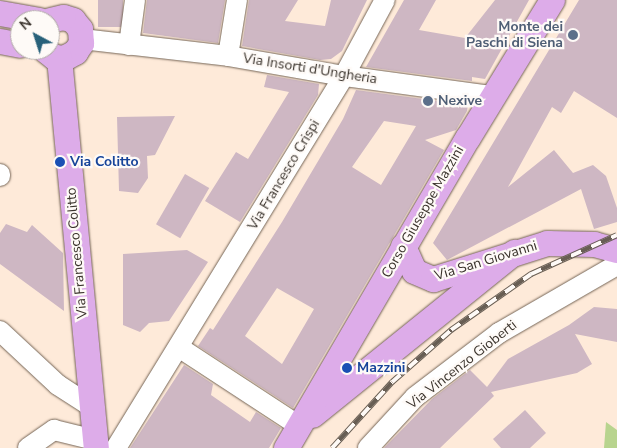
<!DOCTYPE html>
<style>
body{margin:0}
#map{position:relative;width:617px;height:448px;overflow:hidden;background:#feead9;font-family:"Nunito Sans",sans-serif}
div>[style]{position:absolute}
.green>*{inset:0;background:#b8d48e}
.building>*{inset:0;background:#ceb7c3;transform-origin:0 0}
.roads{filter:drop-shadow(0 0 1px #756556) drop-shadow(0 0 1px #756556)}
.minor>*{height:20px;margin:-10px;padding:0 10px;transform-origin:10px;border-radius:10px;background:#fff}
.major>*{height:25px;margin:-12.5px;padding:0 12.5px;transform-origin:12.5px;border-radius:12.5px;background:#ddace9}
.rail>*{height:5.5px;margin-top:-2.75px;transform-origin:0;background:repeating-linear-gradient(90deg,#fefaf7 0 11px,#685e54 0 22px);box-sizing:border-box;border-block:1px solid #685e54}
.dots>*{width:14px;height:14px;translate:-50% -50%;box-sizing:border-box;border:2px solid #fefaf7;border-radius:50%}
span{translate:-50% -50%;white-space:nowrap;text-align:center;line-height:1.15;-webkit-text-stroke:4.5px #fefaf7;paint-order:stroke}
.service-label{font-size:14px;color:#4e5e75;font-weight:700}
.right{translate:-100% -50%;text-align:right}
.left{translate:0 -50%;text-align:left}
.street-label{font-size:14px;color:#3a332c}
.transit-label{font-size:14px;color:#164399;font-weight:700}
.north{position:absolute;left:10px;top:10px;width:50px;height:50px;box-sizing:border-box;background:#fefaf7;border:1px solid #b0aaa6;border-radius:50%;rotate:320deg;font-size:14px;font-weight:700;line-height:20px;text-align:center;color:#3a332c}
.north::after{content:'';display:block;margin:auto;width:18px;height:22px;background:#28617a;clip-path:polygon(50% 0,100% 100%,50% 72%,0 100%)}
</style>
<div id="map">
<div class="green">
<i style="clip-path:polygon(606px 422px,617px 430px,617px 448px,604px 448px)"></i>
</div>
<div class="building">
<i style="left:98px;top:0;width:25px;height:27px"></i>
<i style="clip-path:polygon(147px 0,225px 0,218px 43px,143px 33px)"></i>
<i style="clip-path:polygon(249px 0,298px 0,285px 21px,325px 26px,331px 0,367px 0,342px 51px,331px 59px,320px 60px,242px 46px)"></i>
<i style="clip-path:polygon(404px 0,436px 0,419px 30px,465px 38px,495px 0,529px 0,485px 79px,472px 77px,472px 81px,366px 67px)"></i>
<i style="clip-path:polygon(579px 0,617px 0,617px 118px,574px 91px,561px 113px,552px 107px,508px 187px,554px 150px,573px 173px,593px 165px,606px 176px,617px 208px,617px 222px,594px 229px,581px 189px,447px 260px,433px 243px)"></i>
<i style="clip-path:polygon(267px 75px,319px 84px,318px 95px,240px 222px,205px 201px,236px 152px,248px 159px,289px 92px,264px 87px)"></i>
<i style="clip-path:polygon(evenodd,356px 90px,468px 105px,467px 111px,456px 130px,425px 140px,444px 150px,293px 408px,198px 346px,210px 328px,213px 330px,282px 222px,343px 119px,356px 90px,384px 121px,416px 126px,381px 185px,352px 167px,384px 121px,356px 90px,277px 288px,314px 309px,282px 364px,245px 336px,277px 288px)"></i>
<i style="clip-path:polygon(175px 116px,155px 155px,147px 156px,148px 178px,138px 193px,119px 191px,117px 117px)"></i>
<i style="left:185px;top:174px;width:28px;height:58px;rotate:30deg"></i>
<i style="clip-path:polygon(6px 224px,27px 232px,32px 225px,63px 253px,64px 311px,0 264px,0 233px)"></i>
<i style="clip-path:polygon(187px 250px,208px 262px,169px 321px,149px 323px,140px 332px,123px 325px,123px 254px)"></i>
<i style="clip-path:polygon(594px 307px,617px 309px,617px 342px,575px 334px,592px 364px,577px 373px,491px 392px,494px 396px,440px 448px,384px 448px,432px 399px,470px 370px,487px 387px,508px 359px,569px 325px)"></i>
<i style="clip-path:polygon(184px 365px,213px 384px,211px 395px,250px 422px,256px 412px,281px 428px,269px 448px,130px 448px)"></i>
<i style="clip-path:polygon(525px 410px,546px 433px,530px 448px,501px 448px,493px 439px)"></i>
</div>
<div class="roads">
<div class="minor">
<i style="left:82px;top:39px;width:147px;rotate:6.6deg"></i>
<i style="left:228px;top:56px;width:118px;rotate:9.8deg"></i>
<i style="left:344px;top:76px;width:149px;rotate:7.7deg"></i>
<i style="left:129px;top:45px;width:45px;rotate:-82.4deg"></i>
<i style="left:228px;top:56px;width:57px;rotate:-80.9deg"></i>
<i style="left:0;top:174px;width:2px;rotate:90deg"></i>
<i style="left:0;top:331px;width:79px;rotate:43deg"></i>
<i style="left:58px;top:385px;width:38px;rotate:33deg"></i>
<i style="left:180px;top:348px;width:142px;rotate:33.2deg"></i>
<i style="left:28px;top:448px;width:32px;rotate:-35deg"></i>
<i style="left:54px;top:430px;width:42px;rotate:13.7deg"></i>
<i style="left:116px;top:448px;width:436px;rotate:-58.5deg"></i>
<i style="left:344px;top:76px;width:86px;rotate:-61.7deg"></i>
<i style="left:368px;top:448px;width:69px;rotate:-47.3deg"></i>
<i style="left:415px;top:397px;width:106px;rotate:-37.3deg"></i>
<i style="left:499px;top:333px;width:136px;rotate:-30deg"></i>
</div>
<div class="major">
<i style="left:0;top:13px;width:40px;rotate:10deg"></i>
<i style="left:0;top:41px;width:20px;rotate:11deg"></i>
<i style="left:45px;top:50px;width:11px;rotate:38deg"></i>
<i style="left:54px;top:57px;width:10px;rotate:6deg"></i>
<i style="left:64px;top:58px;width:13px;rotate:-29deg"></i>
<i style="left:75px;top:52px;width:11px;rotate:-56deg"></i>
<i style="left:81px;top:43px;width:14px;rotate:-94deg"></i>
<i style="left:80px;top:29px;width:11px;rotate:-128deg"></i>
<i style="left:73px;top:20px;width:10px;rotate:-163deg"></i>
<i style="left:63px;top:17px;width:13px;rotate:167deg"></i>
<i style="left:59px;top:58px;width:392px;rotate:84.6deg"></i>
<i style="left:403px;top:246px;width:27px;rotate:66deg"></i>
<i style="left:414px;top:271px;width:21px;rotate:23deg"></i>
<i style="left:433px;top:279px;width:120px;rotate:-17.5deg"></i>
<i style="left:547px;top:243px;width:47px;rotate:1.2deg"></i>
<i style="left:594px;top:244px;width:24px;rotate:15deg"></i>
<i style="left:312px;top:415px;width:260px;rotate:-38.9deg"></i>
<i style="left:286px;top:448px;width:360px;rotate:-59.7deg"></i>
<i style="left:468px;top:137px;width:161px;rotate:-58.5deg"></i>
</div>
</div>
<div class="rail">
<i style="left:332px;top:448px;width:89px;rotate:-47.7deg"></i>
<i style="left:392px;top:382px;width:79px;rotate:-41.4deg"></i>
<i style="left:451px;top:330px;width:98px;rotate:-35deg"></i>
<i style="left:531px;top:274px;width:94px;rotate:-24.4deg"></i>
</div>
<div class="dots">
<i style="left:573px;top:35px;background:#5c6f8a"></i>
<i style="left:428px;top:101px;background:#5c6f8a"></i>
<i style="left:60px;top:162px;background:#1a4fb4"></i>
<i style="left:347px;top:368px;background:#1a4fb4"></i>
</div>
<div class="service-label">
<span class="right" style="left:563px;top:35px">Monte dei<br>Paschi di Siena</span>
<span class="left" style="left:438px;top:101px">Nexive</span>
</div>
<div class="street-label">
<span style="left:310px;top:69px;rotate:9deg">Via Insorti d'Ungheria</span>
<span style="left:284px;top:175px;rotate:-59deg">Via Francesco Crispi</span>
<span style="left:423px;top:212px;rotate:-60deg">Corso Giuseppe Mazzini</span>
<span style="left:77px;top:253px;rotate:-95deg">Via Francesco Colitto</span>
<span style="left:486px;top:261px;rotate:-17deg">Via San Giovanni</span>
<span style="left:462px;top:365px;rotate:-38deg">Via Vincenzo Gioberti</span>
</div>
<div class="transit-label">
<span class="left" style="left:70px;top:162px">Via Colitto</span>
<span class="left" style="left:357px;top:368px">Mazzini</span>
</div>
<div class="north">N</div>
</div>
